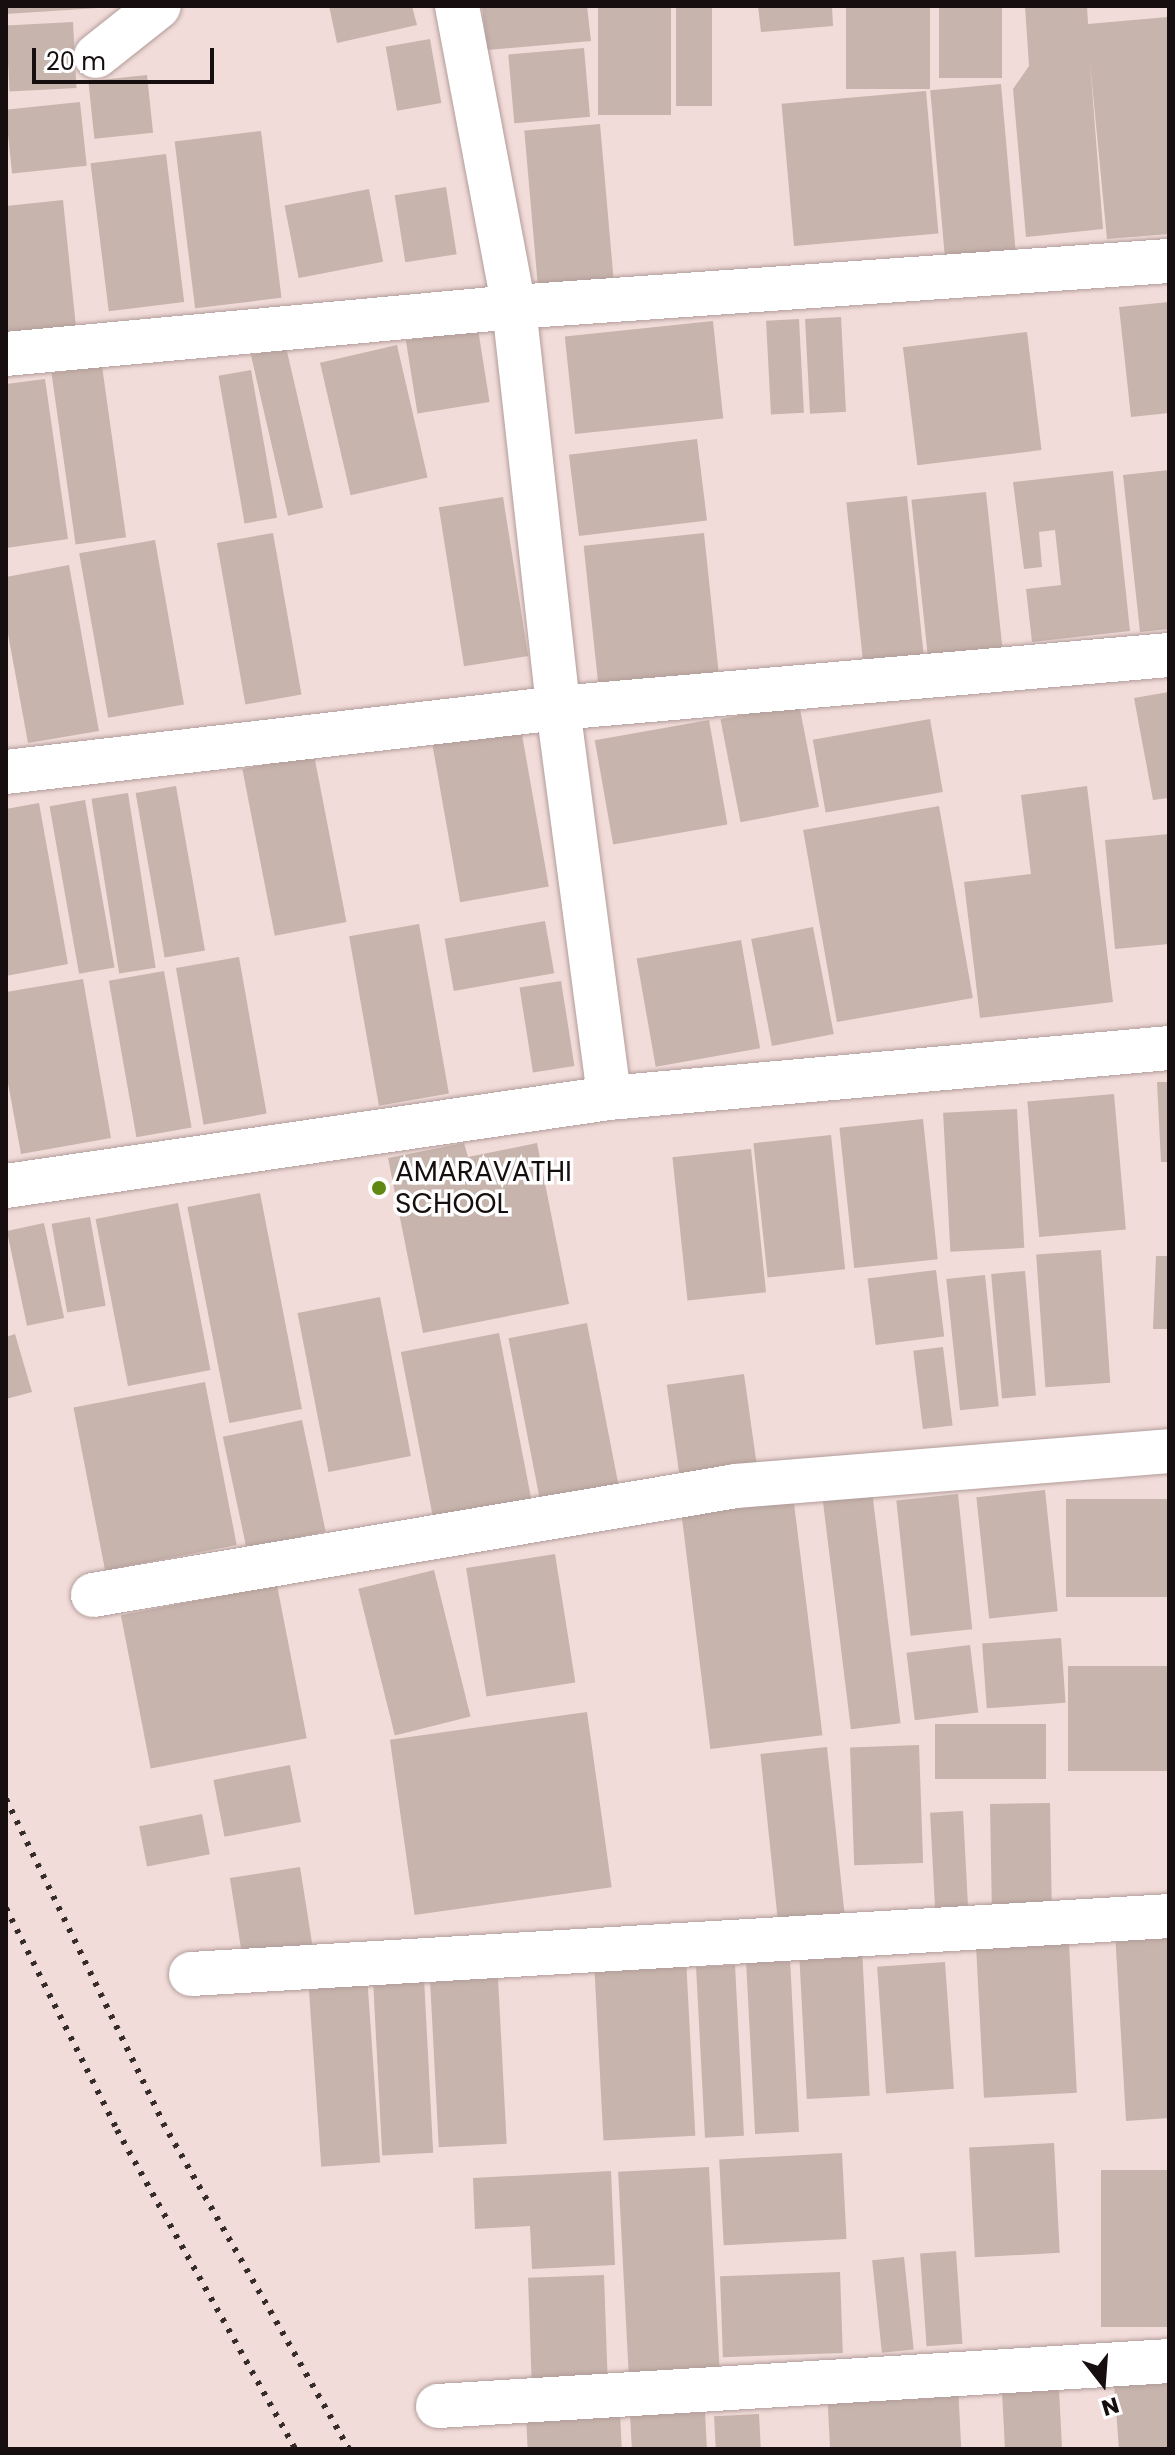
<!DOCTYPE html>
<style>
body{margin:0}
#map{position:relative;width:1175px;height:2455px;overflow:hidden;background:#f2dcd9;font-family:Poppins,sans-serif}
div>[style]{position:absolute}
.building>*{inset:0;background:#c7b4ac;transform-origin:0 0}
.roads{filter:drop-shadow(0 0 2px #b19c9a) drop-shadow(0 0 2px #b19c9a)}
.minor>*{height:44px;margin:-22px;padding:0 22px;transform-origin:22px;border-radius:22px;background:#fff}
.rail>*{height:6px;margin-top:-3px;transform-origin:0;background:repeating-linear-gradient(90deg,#342b2a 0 4px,transparent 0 12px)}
.dots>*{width:22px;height:22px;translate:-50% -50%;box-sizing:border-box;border:4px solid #fff;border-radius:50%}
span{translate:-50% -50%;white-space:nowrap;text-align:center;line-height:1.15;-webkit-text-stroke:7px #fff;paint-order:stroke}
.poi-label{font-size:28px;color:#170f0f}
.left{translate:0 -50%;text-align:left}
.frame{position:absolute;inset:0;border:8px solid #170f0f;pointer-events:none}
.north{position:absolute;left:1063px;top:2343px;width:80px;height:80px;-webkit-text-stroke:6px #fff;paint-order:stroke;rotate:163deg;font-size:22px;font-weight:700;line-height:32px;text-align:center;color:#170f0f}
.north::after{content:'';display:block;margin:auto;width:28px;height:36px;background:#170f0f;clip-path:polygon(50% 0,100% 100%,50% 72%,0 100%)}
.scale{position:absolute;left:32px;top:48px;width:182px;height:36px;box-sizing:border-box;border:4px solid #170f0f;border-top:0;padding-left:10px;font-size:24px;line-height:28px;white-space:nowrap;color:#170f0f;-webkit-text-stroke:6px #fff;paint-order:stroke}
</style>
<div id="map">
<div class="building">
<i style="clip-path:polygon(6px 6px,98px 6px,98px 8px,6px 14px)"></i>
<i style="clip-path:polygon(329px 6px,412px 6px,417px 25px,337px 43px)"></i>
<i style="clip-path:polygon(482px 6px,587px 6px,591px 41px,487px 50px)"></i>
<i style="left:598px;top:6px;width:73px;height:109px"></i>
<i style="left:676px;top:6px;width:36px;height:100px"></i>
<i style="clip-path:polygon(758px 6px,832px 6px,833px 26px,761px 32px)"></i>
<i style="left:846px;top:6px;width:84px;height:83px"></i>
<i style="left:939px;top:6px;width:63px;height:72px"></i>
<i style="clip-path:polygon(1025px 6px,1087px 6px,1088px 24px,1168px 17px,1169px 234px,1107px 239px,1090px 63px,1103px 229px,1026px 237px,1013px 89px,1029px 66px)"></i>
<i style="left:73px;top:22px;width:66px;height:67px;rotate:87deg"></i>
<i style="left:430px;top:39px;width:65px;height:45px;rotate:80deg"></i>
<i style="left:584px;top:48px;width:69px;height:76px;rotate:85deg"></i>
<i style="left:147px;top:75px;width:58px;height:59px;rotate:84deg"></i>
<i style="left:1001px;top:84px;width:175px;height:71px;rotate:85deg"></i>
<i style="left:926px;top:91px;width:143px;height:145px;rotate:85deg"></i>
<i style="left:80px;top:102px;width:64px;height:75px;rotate:84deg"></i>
<i style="left:600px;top:124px;width:155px;height:76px;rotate:85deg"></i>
<i style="left:261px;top:131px;width:168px;height:87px;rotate:83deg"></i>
<i style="left:166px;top:154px;width:149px;height:76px;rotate:83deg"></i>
<i style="left:446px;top:187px;width:68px;height:52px;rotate:81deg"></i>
<i style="left:369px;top:189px;width:74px;height:86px;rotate:79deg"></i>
<i style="clip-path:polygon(63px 200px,77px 337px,6px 344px,6px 206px)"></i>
<i style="clip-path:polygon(1169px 302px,1169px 413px,1131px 417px,1119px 307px)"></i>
<i style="left:841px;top:317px;width:95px;height:36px;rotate:87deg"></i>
<i style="left:799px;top:319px;width:94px;height:33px;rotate:87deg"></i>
<i style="left:713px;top:321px;width:98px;height:149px;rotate:84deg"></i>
<i style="left:478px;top:329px;width:74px;height:73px;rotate:81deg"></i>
<i style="left:1027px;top:332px;width:119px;height:125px;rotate:83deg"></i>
<i style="left:397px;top:345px;width:136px;height:79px;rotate:77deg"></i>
<i style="left:286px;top:347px;width:165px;height:36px;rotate:77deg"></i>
<i style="left:102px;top:366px;width:173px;height:51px;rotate:82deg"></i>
<i style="left:251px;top:370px;width:150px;height:33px;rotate:80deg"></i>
<i style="clip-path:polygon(45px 379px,68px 539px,6px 548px,6px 384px)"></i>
<i style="left:697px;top:439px;width:82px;height:129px;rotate:83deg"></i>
<i style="clip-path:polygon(1169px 470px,1169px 629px,1140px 632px,1123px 475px)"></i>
<i style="clip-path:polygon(1113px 471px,1130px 631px,1032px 642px,1026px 589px,1061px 585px,1055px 530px,1039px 532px,1042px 567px,1024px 569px,1013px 482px)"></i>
<i style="left:986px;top:492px;width:163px;height:75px;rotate:84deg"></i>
<i style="left:907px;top:496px;width:168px;height:61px;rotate:84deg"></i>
<i style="left:503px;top:497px;width:161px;height:65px;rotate:81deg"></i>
<i style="left:273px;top:533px;width:164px;height:57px;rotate:80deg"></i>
<i style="left:704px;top:533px;width:143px;height:121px;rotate:84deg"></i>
<i style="left:155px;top:540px;width:167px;height:77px;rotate:80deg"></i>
<i style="clip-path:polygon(69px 565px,99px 731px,28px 743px,6px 623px,6px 577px)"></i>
<i style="clip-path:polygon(1169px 692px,1169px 798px,1153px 800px,1134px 698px)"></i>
<i style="left:799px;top:704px;width:105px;height:80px;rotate:79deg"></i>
<i style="left:930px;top:719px;width:74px;height:119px;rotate:80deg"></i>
<i style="left:709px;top:720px;width:106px;height:116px;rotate:80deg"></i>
<i style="left:521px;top:729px;width:160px;height:90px;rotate:80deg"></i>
<i style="left:314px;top:755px;width:170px;height:73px;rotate:79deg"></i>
<i style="left:176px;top:786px;width:167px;height:41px;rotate:80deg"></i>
<i style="clip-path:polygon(1087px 786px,1113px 1002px,980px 1018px,964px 882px,1031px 874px,1021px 795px)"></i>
<i style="left:128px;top:793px;width:177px;height:37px;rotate:81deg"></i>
<i style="left:85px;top:800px;width:170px;height:36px;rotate:80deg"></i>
<i style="clip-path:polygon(39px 803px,68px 964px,6px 976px,6px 809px)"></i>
<i style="left:939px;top:806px;width:195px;height:138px;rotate:80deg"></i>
<i style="clip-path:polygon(1169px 834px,1169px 944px,1115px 949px,1105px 840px)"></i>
<i style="left:545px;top:921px;width:53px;height:102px;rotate:80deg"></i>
<i style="left:419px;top:924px;width:172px;height:71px;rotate:80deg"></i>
<i style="left:813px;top:927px;width:109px;height:63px;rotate:79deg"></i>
<i style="left:741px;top:940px;width:110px;height:106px;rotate:80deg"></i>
<i style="left:239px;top:957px;width:159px;height:64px;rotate:80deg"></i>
<i style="left:164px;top:971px;width:159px;height:56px;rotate:80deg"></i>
<i style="clip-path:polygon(83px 979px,111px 1138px,21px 1154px,6px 1072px,6px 992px)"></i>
<i style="left:561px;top:981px;width:86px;height:42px;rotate:81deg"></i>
<i style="clip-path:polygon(1157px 1082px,1169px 1082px,1169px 1162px,1161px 1162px)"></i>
<i style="left:1114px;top:1094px;width:136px;height:87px;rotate:85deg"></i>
<i style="left:1017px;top:1109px;width:139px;height:74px;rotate:87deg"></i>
<i style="left:923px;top:1119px;width:141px;height:84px;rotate:84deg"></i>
<i style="left:831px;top:1135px;width:135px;height:78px;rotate:84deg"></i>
<i style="clip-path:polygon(464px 1143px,468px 1157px,537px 1143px,569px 1304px,423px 1333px,388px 1158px)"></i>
<i style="left:751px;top:1149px;width:144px;height:79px;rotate:84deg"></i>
<i style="left:260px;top:1193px;width:220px;height:74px;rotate:79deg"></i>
<i style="left:178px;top:1203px;width:170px;height:84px;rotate:79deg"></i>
<i style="left:90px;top:1217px;width:90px;height:39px;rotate:80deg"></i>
<i style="left:44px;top:1223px;width:97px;height:38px;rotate:78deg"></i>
<i style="left:1101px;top:1250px;width:133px;height:65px;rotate:86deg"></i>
<i style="clip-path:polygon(1156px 1256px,1169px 1256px,1169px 1329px,1153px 1329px)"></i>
<i style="left:936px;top:1270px;width:67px;height:69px;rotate:83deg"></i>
<i style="left:1025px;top:1271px;width:125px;height:34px;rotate:85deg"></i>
<i style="left:985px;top:1275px;width:132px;height:39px;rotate:84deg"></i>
<i style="left:380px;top:1297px;width:162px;height:84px;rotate:79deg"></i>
<i style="left:587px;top:1323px;width:171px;height:80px;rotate:79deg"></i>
<i style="left:499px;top:1333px;width:178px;height:100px;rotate:79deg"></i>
<i style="clip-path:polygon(15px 1334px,32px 1392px,6px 1399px,6px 1337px)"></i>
<i style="left:943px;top:1347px;width:79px;height:30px;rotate:83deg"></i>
<i style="left:744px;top:1374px;width:97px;height:78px;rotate:82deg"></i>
<i style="left:205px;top:1382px;width:166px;height:134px;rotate:79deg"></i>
<i style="left:302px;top:1420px;width:114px;height:81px;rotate:78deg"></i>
<i style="left:1045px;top:1490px;width:122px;height:69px;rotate:84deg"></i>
<i style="left:872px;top:1491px;width:234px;height:50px;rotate:83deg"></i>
<i style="left:958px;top:1494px;width:136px;height:62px;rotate:84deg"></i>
<i style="left:793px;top:1495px;width:242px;height:113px;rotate:83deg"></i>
<i style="left:1169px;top:1499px;width:98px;height:103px;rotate:90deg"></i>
<i style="left:555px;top:1554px;width:130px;height:90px;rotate:81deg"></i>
<i style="left:434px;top:1570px;width:151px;height:78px;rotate:76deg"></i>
<i style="left:277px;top:1585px;width:156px;height:159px;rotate:79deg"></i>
<i style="left:1061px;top:1638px;width:65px;height:79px;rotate:86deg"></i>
<i style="left:970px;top:1645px;width:68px;height:64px;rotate:83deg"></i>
<i style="left:1169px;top:1666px;width:105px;height:101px;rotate:90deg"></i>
<i style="left:587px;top:1712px;width:177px;height:199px;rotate:82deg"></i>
<i style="left:1046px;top:1724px;width:55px;height:111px;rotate:90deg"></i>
<i style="left:919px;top:1745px;width:118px;height:69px;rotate:88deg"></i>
<i style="left:827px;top:1747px;width:170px;height:67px;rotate:84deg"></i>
<i style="left:290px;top:1765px;width:58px;height:78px;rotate:79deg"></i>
<i style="left:1050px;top:1803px;width:104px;height:60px;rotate:89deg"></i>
<i style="left:963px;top:1811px;width:105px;height:33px;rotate:87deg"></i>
<i style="left:202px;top:1814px;width:41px;height:64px;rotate:79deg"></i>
<i style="left:300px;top:1867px;width:84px;height:71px;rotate:81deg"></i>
<i style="clip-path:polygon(1169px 1929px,1169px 2118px,1126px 2121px,1115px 1932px)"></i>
<i style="left:1069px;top:1943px;width:150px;height:93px;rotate:87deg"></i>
<i style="left:862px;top:1949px;width:147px;height:63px;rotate:87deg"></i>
<i style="left:686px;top:1958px;width:178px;height:92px;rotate:87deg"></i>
<i style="left:790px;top:1959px;width:173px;height:44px;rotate:87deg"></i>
<i style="left:945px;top:1962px;width:127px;height:68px;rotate:86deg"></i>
<i style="left:735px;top:1965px;width:171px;height:39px;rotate:87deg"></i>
<i style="left:367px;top:1975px;width:188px;height:59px;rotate:86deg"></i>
<i style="left:424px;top:1978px;width:175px;height:51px;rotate:87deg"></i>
<i style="left:498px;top:1978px;width:166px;height:68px;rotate:87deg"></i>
<i style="left:1054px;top:2143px;width:110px;height:85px;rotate:87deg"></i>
<i style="left:842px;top:2153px;width:86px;height:123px;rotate:87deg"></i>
<i style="left:709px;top:2167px;width:204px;height:91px;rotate:87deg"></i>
<i style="left:1169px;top:2170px;width:157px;height:68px;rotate:90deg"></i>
<i style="clip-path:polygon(611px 2171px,615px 2265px,532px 2269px,530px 2226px,475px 2229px,473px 2178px)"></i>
<i style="left:956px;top:2251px;width:93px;height:36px;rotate:86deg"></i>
<i style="left:904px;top:2257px;width:93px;height:32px;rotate:84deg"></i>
<i style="left:840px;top:2272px;width:81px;height:120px;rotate:88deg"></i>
<i style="left:604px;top:2275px;width:103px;height:76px;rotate:88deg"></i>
<i style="clip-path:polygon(1169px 2379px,1169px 2449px,1119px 2449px,1114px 2383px)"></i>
<i style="left:958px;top:2386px;width:63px;height:131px;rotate:87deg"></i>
<i style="left:1059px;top:2390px;width:59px;height:57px;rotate:87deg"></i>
<i style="left:705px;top:2412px;width:37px;height:75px;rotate:87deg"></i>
<i style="left:620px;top:2414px;width:35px;height:94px;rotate:87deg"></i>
<i style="left:759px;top:2414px;width:35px;height:45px;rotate:87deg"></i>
</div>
<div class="roads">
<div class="minor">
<i style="left:457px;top:6px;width:306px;rotate:79.3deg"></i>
<i style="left:514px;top:307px;width:403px;rotate:83.7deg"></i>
<i style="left:558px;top:708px;width:393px;rotate:82.5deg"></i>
<i style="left:96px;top:56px;width:80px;rotate:-38.4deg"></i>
<i style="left:6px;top:354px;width:510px;rotate:-5.29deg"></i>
<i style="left:514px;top:307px;width:657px;rotate:-4.02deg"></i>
<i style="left:6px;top:772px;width:556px;rotate:-6.61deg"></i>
<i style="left:558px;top:708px;width:613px;rotate:-4.96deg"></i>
<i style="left:6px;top:1186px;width:609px;rotate:-8.3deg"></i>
<i style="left:609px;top:1098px;width:562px;rotate:-5.1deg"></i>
<i style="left:93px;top:1595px;width:652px;rotate:-9.62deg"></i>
<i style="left:736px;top:1486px;width:434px;rotate:-4.6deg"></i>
<i style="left:191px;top:1974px;width:980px;rotate:-3.39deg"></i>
<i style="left:438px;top:2406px;width:732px;rotate:-3.52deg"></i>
</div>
</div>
<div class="rail">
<i style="left:6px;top:1799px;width:360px;rotate:64.1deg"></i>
<i style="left:163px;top:2123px;width:375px;rotate:60.3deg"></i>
<i style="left:6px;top:1908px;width:248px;rotate:63.4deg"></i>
<i style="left:117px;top:2130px;width:365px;rotate:60.8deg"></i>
</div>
<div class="dots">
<i style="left:379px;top:1188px;background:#618812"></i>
</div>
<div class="poi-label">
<span class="left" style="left:395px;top:1188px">AMARAVATHI<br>SCHOOL</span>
</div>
<div class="frame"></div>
<div class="north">N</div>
<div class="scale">20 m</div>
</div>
